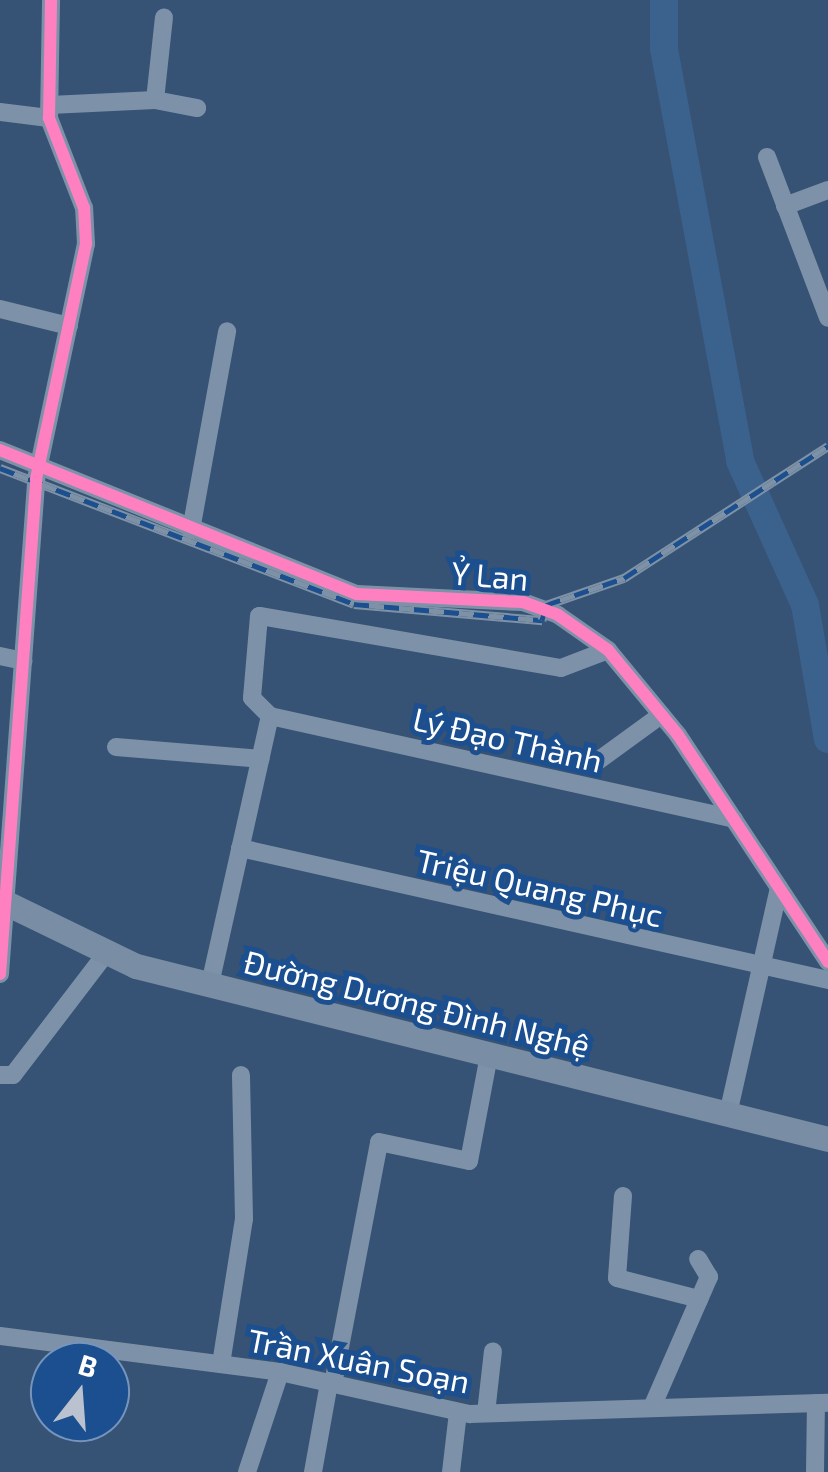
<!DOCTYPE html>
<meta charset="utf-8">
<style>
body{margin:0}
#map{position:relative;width:828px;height:1472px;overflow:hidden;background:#365274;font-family:"Exo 2",sans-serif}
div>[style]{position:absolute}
.river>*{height:28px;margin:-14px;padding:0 14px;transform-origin:14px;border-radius:14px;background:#3b618d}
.minor>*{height:18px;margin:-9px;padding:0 9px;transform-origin:9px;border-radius:9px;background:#7d92a8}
.secondary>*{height:25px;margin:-12.5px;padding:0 12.5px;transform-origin:12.5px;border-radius:12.5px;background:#798da4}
.rail>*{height:9px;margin-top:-4.5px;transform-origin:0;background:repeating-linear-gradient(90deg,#1b4f8f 0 15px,#7e92a7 0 30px);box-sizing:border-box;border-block:2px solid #7e92a7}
.cycleway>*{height:12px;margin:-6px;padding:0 6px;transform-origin:6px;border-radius:6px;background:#ff80c0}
span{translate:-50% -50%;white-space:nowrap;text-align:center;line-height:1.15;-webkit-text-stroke:10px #1b4f8f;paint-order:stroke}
.street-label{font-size:32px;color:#fff}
.north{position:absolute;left:30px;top:1342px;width:100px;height:100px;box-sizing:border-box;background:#1b4f8f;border:2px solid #7695bc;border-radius:50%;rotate:17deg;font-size:28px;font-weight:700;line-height:40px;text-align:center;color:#fff}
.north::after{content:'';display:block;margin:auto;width:35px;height:45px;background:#b9c2ce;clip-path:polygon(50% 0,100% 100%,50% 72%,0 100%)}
</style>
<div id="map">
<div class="river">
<i style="left:664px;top:0;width:49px;rotate:90deg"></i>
<i style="left:664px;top:49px;width:419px;rotate:79.5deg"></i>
<i style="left:740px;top:461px;width:158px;rotate:65.7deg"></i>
<i style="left:805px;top:605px;width:136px;rotate:80.3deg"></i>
</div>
<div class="minor">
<i style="left:155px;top:100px;width:83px;rotate:-83.8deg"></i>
<i style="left:50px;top:105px;width:105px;rotate:-2.7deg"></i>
<i style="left:155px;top:100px;width:43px;rotate:10.8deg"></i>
<i style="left:0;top:112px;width:49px;rotate:7deg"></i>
<i style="left:767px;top:157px;width:172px;rotate:69.2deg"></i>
<i style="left:785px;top:206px;width:46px;rotate:-20.4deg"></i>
<i style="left:0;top:309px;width:71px;rotate:13.8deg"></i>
<i style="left:0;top:450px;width:385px;rotate:22deg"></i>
<i style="left:357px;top:594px;width:166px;rotate:2.8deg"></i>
<i style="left:523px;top:602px;width:37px;rotate:20deg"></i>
<i style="left:558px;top:615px;width:61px;rotate:35deg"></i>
<i style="left:608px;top:650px;width:110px;rotate:50.5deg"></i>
<i style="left:678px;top:735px;width:272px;rotate:56.5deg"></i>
<i style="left:191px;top:530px;width:202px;rotate:-79.7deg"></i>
<i style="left:608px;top:650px;width:50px;rotate:159deg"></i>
<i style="left:561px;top:668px;width:306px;rotate:-170.2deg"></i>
<i style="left:259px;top:616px;width:82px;rotate:94.9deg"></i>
<i style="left:252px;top:698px;width:25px;rotate:45deg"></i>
<i style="left:270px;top:716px;width:475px;rotate:12.5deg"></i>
<i style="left:0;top:656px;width:24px;rotate:12deg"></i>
<i style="left:116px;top:747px;width:145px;rotate:4.7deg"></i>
<i style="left:595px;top:763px;width:82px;rotate:-36deg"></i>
<i style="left:240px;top:848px;width:603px;rotate:12.65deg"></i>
<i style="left:0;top:974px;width:496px;rotate:-85.8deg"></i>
<i style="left:36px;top:479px;width:240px;rotate:-78deg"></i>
<i style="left:86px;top:244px;width:36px;rotate:-93deg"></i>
<i style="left:84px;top:208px;width:97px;rotate:-111.3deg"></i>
<i style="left:49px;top:118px;width:118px;rotate:-89deg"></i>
<i style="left:210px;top:984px;width:275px;rotate:-77.4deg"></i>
<i style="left:0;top:1075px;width:13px"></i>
<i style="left:13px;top:1075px;width:155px;rotate:-52.6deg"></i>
<i style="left:728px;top:1114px;width:232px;rotate:-77.3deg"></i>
<i style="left:623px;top:1196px;width:82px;rotate:94.2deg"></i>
<i style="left:617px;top:1278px;width:85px;rotate:14.4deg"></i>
<i style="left:0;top:1336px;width:282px;rotate:7.3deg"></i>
<i style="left:280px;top:1372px;width:195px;rotate:12.5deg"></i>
<i style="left:470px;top:1414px;width:358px;rotate:-1.8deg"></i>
<i style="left:221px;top:1364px;width:147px;rotate:-81deg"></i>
<i style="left:244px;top:1219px;width:144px;rotate:-91.2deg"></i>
<i style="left:333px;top:1384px;width:246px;rotate:-79.2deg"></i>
<i style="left:379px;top:1142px;width:92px;rotate:11.9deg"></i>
<i style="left:469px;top:1161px;width:108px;rotate:-79.3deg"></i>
<i style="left:653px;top:1405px;width:140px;rotate:-66.4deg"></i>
<i style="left:709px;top:1277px;width:21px;rotate:-121deg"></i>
<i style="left:486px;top:1413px;width:62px;rotate:-83.6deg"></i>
<i style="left:247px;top:1472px;width:105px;rotate:-71.7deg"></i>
<i style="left:313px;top:1472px;width:90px;rotate:-79.8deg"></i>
<i style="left:451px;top:1472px;width:60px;rotate:-83.3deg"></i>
<i style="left:815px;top:1472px;width:69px;rotate:-89.2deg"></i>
</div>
<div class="secondary">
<i style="left:0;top:900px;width:151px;rotate:25.9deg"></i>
<i style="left:136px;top:966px;width:713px;rotate:14.04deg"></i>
</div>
<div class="rail">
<i style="left:0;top:468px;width:379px;rotate:21deg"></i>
<i style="left:354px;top:604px;width:189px;rotate:4.9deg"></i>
<i style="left:542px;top:620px;width:16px;rotate:-75deg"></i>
<i style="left:546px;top:605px;width:83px;rotate:-19.1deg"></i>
<i style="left:624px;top:578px;width:243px;rotate:-32.9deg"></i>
</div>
<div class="cycleway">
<i style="left:0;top:450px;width:385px;rotate:22deg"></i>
<i style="left:357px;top:594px;width:166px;rotate:2.8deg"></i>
<i style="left:523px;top:602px;width:37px;rotate:20deg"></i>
<i style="left:558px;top:615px;width:61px;rotate:35deg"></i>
<i style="left:608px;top:650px;width:110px;rotate:50.5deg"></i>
<i style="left:678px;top:735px;width:272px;rotate:56.5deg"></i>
<i style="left:0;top:974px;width:496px;rotate:-85.8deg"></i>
<i style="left:36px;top:479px;width:240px;rotate:-78deg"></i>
<i style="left:86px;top:244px;width:36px;rotate:-93deg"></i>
<i style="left:84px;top:208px;width:97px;rotate:-111.3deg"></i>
<i style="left:49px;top:118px;width:118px;rotate:-89deg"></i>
</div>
<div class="street-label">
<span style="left:490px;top:575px;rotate:5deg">Ỷ Lan</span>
<span style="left:508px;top:739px;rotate:13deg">Lý Đạo Thành</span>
<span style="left:540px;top:887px;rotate:13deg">Triệu Quang Phục</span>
<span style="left:417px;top:1003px;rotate:14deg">Đường Dương Đình Nghệ</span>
<span style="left:359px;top:1360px;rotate:11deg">Trần Xuân Soạn</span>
</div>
<div class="north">B</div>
</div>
